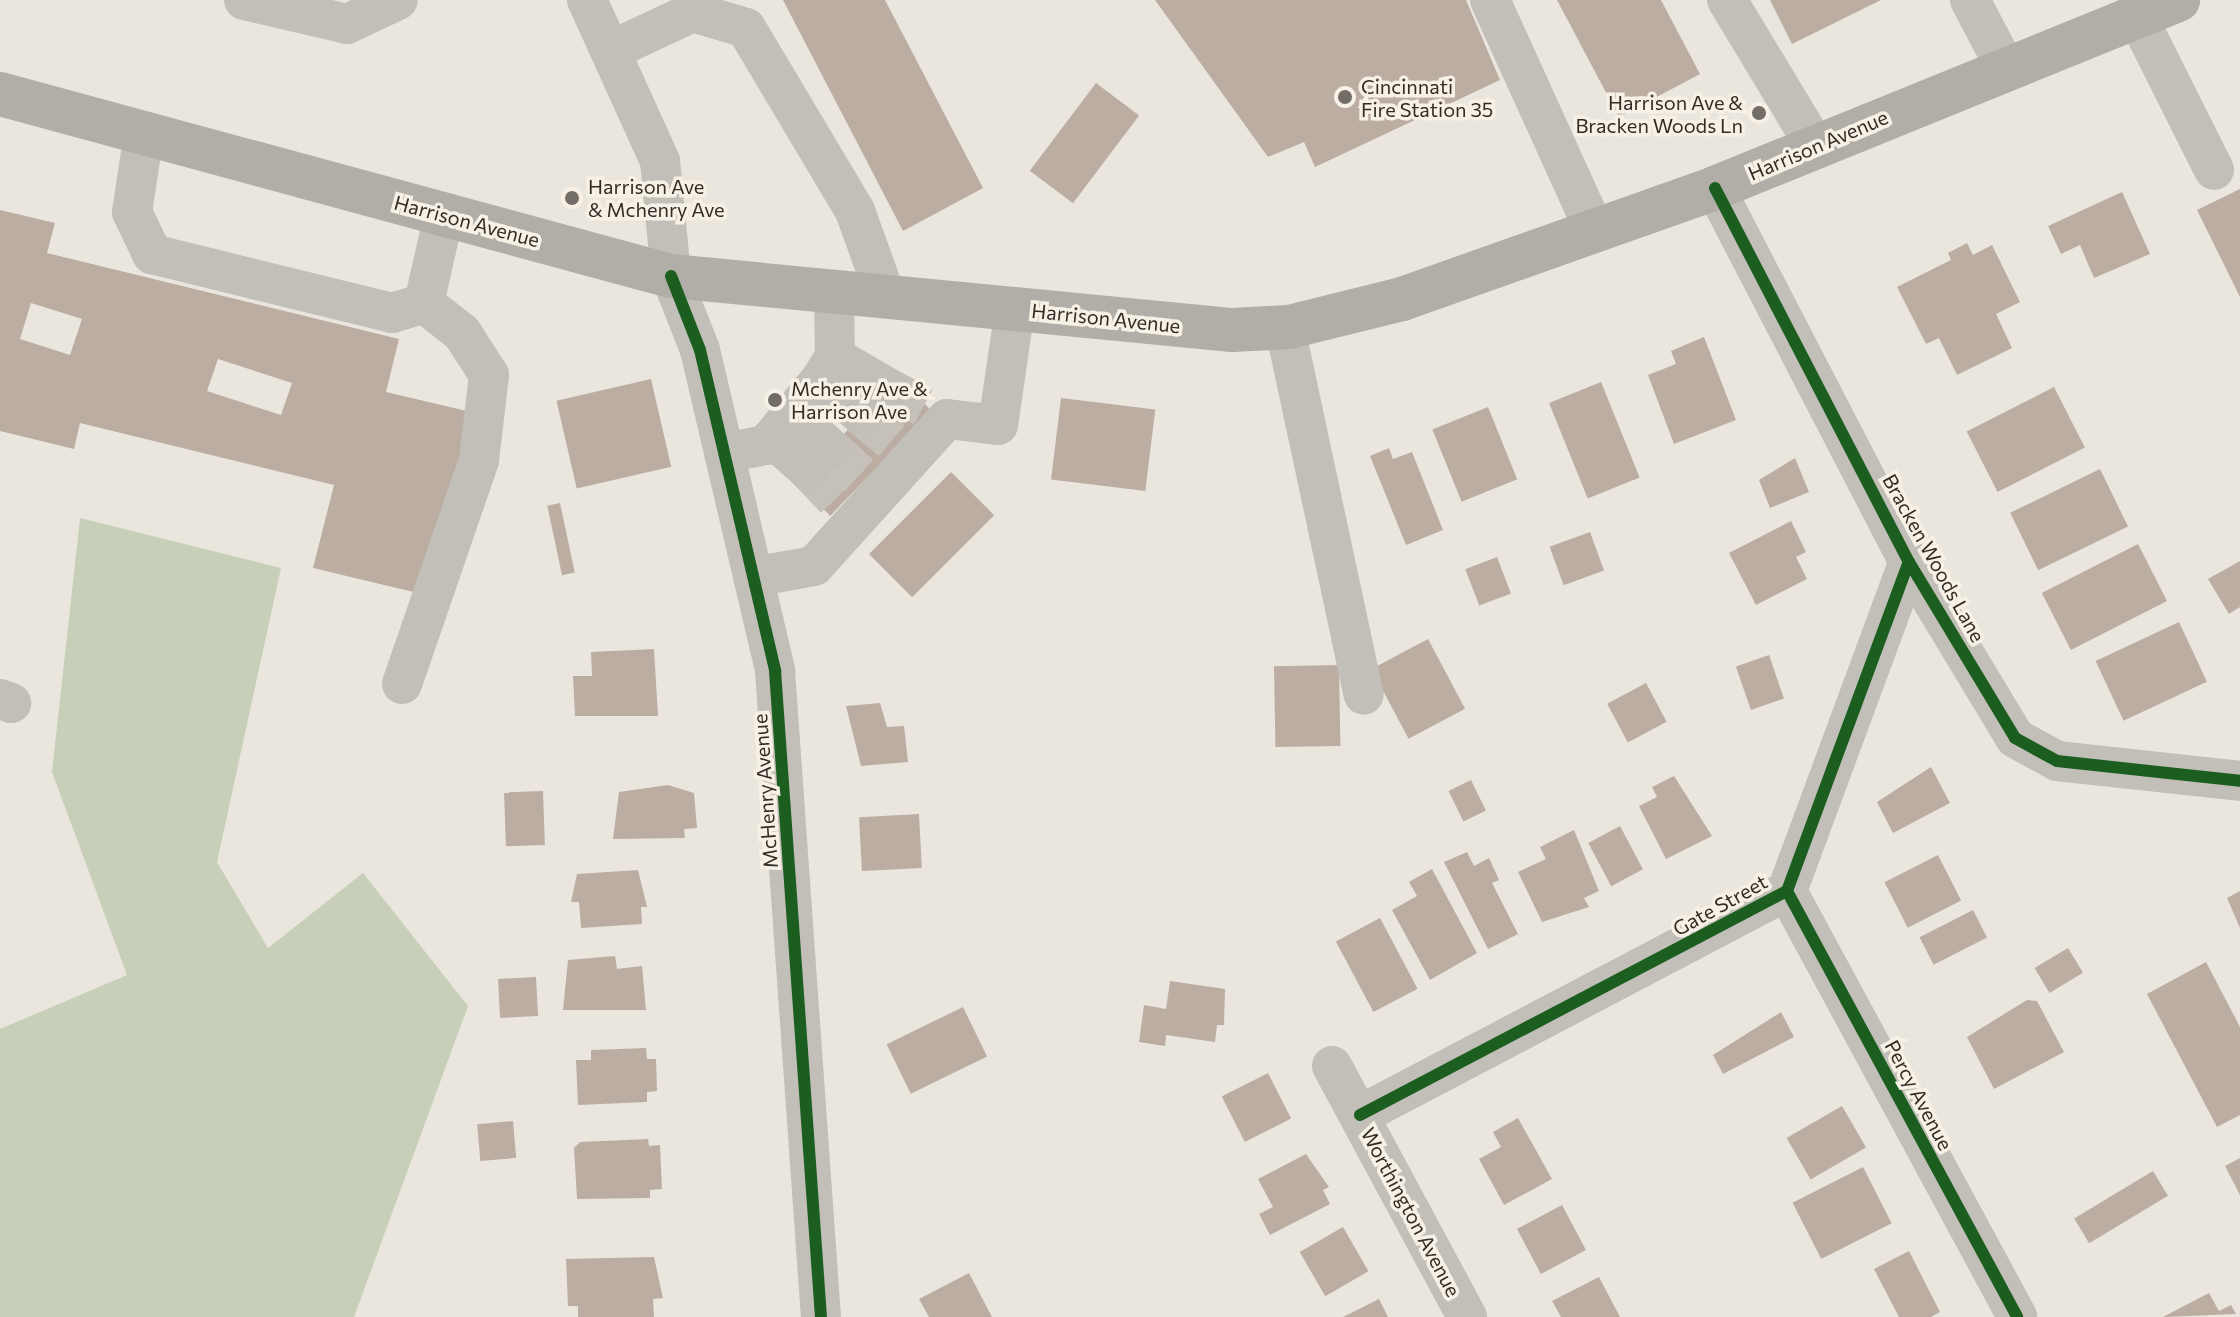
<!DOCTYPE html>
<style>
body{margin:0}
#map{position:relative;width:2240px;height:1317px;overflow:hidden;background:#eae6de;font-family:Commissioner,sans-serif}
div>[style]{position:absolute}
.green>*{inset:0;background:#c8cfb9}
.building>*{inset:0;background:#bcada2;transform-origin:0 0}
.minor-tunnel>*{height:40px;margin-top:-20px;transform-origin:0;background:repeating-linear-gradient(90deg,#c5c1b9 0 40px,transparent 0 60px)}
.minor>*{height:40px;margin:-20px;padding:0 20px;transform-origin:20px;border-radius:20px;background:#c2beb8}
.major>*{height:44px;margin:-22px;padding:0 22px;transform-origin:22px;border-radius:22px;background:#b1ada7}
.cycleway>*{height:12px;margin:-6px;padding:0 6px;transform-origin:6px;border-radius:6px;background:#1b5e20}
.dots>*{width:22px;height:22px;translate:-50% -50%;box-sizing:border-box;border:4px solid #f7f1e5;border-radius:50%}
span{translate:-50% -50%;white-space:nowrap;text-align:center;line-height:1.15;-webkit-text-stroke:7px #f7f1e5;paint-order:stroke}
.poi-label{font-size:20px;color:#322c27}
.left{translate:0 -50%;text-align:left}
.right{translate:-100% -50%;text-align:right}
.street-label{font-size:20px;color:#322c27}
</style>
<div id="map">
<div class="green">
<i style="clip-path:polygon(80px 518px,281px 568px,217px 862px,268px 948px,363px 873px,468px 1006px,354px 1317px,0 1317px,0 1029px,127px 975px,52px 772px)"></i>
</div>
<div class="building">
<i style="clip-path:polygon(783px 0,885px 0,983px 188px,903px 231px)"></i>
<i style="clip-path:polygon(1155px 0,1466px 0,1500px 80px,1315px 167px,1304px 142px,1268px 157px)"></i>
<i style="clip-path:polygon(1557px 0,1661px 0,1700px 74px,1619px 117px)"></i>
<i style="clip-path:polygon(1770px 0,1881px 0,1792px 44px)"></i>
<i style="left:1096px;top:83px;width:54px;height:110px;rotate:37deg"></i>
<i style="clip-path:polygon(2240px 189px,2240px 297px,2197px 210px)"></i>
<i style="clip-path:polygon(2122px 192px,2150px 254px,2094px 278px,2080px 245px,2061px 254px,2048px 226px)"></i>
<i style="clip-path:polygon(evenodd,0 210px,55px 223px,47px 253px,399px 339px,386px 392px,471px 412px,426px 595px,313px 568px,334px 485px,80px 423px,74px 449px,0 431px,0 210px,31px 303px,82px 319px,70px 355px,20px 339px,31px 303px,0 210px,218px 359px,292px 383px,281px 415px,207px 391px,218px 359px)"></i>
<i style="clip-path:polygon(1967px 243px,1973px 255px,1992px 245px,2020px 302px,1996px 314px,2012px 348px,1957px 375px,1939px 338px,1926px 344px,1897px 287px,1951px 260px,1948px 253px)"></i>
<i style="clip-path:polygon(1704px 337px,1736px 420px,1674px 444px,1648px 375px,1676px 364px,1671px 351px)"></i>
<i style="left:898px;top:378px;width:47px;height:146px;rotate:44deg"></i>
<i style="left:651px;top:379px;width:90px;height:97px;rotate:77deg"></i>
<i style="left:1601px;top:382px;width:103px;height:56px;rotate:68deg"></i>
<i style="left:2054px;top:387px;width:68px;height:98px;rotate:63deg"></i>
<i style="left:1061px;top:398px;width:95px;height:82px;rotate:7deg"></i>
<i style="left:1488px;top:407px;width:78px;height:60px;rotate:68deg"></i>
<i style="clip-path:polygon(1389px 448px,1393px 459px,1412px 452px,1443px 530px,1406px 545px,1370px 456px)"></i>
<i style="clip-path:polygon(1795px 458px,1809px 492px,1770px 508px,1759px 480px)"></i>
<i style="left:2100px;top:469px;width:64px;height:100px;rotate:64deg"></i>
<i style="left:951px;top:472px;width:61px;height:116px;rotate:45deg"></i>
<i style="left:560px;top:503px;width:71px;height:13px;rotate:78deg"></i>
<i style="clip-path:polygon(1791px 521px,1806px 552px,1796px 557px,1807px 579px,1756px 605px,1729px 553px)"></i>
<i style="left:1590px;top:532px;width:41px;height:43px;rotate:70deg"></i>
<i style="left:2138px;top:544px;width:64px;height:108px;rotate:63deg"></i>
<i style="left:1497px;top:557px;width:39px;height:34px;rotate:69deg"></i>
<i style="clip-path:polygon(2240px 561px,2240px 607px,2229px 614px,2208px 579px)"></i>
<i style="left:2179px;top:622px;width:66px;height:92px;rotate:65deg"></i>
<i style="left:1428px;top:639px;width:79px;height:64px;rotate:62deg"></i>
<i style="clip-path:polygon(654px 649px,658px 716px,575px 716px,573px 676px,592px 676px,591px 652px)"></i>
<i style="left:1769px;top:655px;width:46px;height:35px;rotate:71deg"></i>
<i style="left:1339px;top:665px;width:81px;height:65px;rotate:89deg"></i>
<i style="left:1646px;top:683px;width:44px;height:44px;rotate:62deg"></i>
<i style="clip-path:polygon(880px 703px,887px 727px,904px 726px,908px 762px,861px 766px,846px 706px)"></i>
<i style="clip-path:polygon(1931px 767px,1950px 803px,1893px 833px,1877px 802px)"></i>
<i style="clip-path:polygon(1674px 776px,1712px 836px,1666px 859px,1639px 806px,1657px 797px,1652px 787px)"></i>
<i style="left:1471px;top:780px;width:34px;height:25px;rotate:64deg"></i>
<i style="clip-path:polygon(668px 785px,694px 793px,697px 828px,684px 829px,685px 838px,613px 839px,619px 792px)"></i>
<i style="left:543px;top:791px;width:54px;height:39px;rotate:88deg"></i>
<i style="left:919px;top:814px;width:54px;height:60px;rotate:87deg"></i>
<i style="left:1620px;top:826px;width:49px;height:36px;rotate:62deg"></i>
<i style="clip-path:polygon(1574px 830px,1599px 891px,1584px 898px,1589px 907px,1542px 922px,1518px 872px,1546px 859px,1540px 847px)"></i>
<i style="clip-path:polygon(1467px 852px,1474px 866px,1489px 858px,1499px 880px,1492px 883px,1518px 934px,1488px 949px,1444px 862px)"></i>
<i style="left:1938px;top:855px;width:51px;height:60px;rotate:63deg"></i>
<i style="clip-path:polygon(1432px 869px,1477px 953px,1430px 980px,1392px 910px,1417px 896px,1409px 882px)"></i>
<i style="clip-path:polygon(638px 870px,647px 907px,641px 907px,642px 924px,581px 928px,579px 902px,571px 902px,577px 874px)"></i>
<i style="clip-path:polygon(2240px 891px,2240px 928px,2227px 898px)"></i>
<i style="left:1973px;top:910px;width:31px;height:60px;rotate:63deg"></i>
<i style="left:1380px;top:918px;width:80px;height:50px;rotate:62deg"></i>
<i style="left:2068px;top:948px;width:29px;height:39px;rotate:59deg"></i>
<i style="clip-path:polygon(615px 956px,617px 969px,642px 966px,646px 1010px,563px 1010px,568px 960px)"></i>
<i style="clip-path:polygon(2206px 962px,2240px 1027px,2240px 1115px,2217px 1127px,2147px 994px)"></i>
<i style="left:536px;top:977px;width:39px;height:38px;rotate:87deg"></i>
<i style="clip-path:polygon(1170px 981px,1225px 989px,1224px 1025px,1217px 1025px,1215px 1042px,1166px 1035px,1165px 1046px,1139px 1042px,1144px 1005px,1166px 1009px)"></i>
<i style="clip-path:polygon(2027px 1000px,2037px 1001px,2064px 1052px,1994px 1089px,1967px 1037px)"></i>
<i style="left:963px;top:1007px;width:55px;height:85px;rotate:64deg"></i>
<i style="clip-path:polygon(1781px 1012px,1794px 1037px,1723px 1074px,1713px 1055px)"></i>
<i style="clip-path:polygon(646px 1048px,647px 1059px,656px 1059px,657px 1091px,647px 1092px,647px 1102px,578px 1105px,576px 1060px,591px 1060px,591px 1050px)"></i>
<i style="left:1268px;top:1073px;width:51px;height:52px;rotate:63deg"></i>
<i style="left:1842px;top:1106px;width:48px;height:64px;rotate:60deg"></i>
<i style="clip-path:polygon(1518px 1118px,1552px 1179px,1504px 1205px,1479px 1159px,1501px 1147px,1493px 1132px)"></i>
<i style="left:513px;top:1121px;width:37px;height:36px;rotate:85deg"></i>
<i style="clip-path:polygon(648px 1139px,649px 1146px,660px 1145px,662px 1189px,650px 1190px,650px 1198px,577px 1199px,574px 1148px,580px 1142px)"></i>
<i style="clip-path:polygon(1306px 1154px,1329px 1187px,1323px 1190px,1330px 1204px,1270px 1235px,1259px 1214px,1273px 1207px,1258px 1179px)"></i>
<i style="clip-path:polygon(2240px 1158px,2240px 1195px,2225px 1166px)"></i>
<i style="left:1863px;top:1167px;width:63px;height:79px;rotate:63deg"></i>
<i style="left:2153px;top:1171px;width:29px;height:92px;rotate:59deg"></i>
<i style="left:1562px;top:1205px;width:51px;height:51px;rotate:62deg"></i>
<i style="left:1343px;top:1227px;width:51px;height:50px;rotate:60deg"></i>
<i style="clip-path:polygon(1909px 1251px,1940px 1312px,1931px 1317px,1899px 1317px,1874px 1269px)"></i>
<i style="clip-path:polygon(654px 1257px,663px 1298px,653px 1299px,654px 1317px,578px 1317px,578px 1306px,568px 1306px,566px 1259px)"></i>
<i style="clip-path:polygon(969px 1273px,992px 1317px,929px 1317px,919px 1299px)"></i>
<i style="clip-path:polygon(1599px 1277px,1620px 1317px,1561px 1317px,1552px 1301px)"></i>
<i style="clip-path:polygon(2209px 1293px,2219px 1311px,2231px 1305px,2236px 1314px,2163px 1317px)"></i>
<i style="clip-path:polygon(1379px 1299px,1388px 1317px,1343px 1317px)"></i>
</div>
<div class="minor-tunnel">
<i style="left:888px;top:388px;width:50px;rotate:27.6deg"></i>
<i style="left:861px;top:415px;width:48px;rotate:40deg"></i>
<i style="left:830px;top:448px;width:48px;rotate:41.6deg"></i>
<i style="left:808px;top:470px;width:50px;rotate:46.6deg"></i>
</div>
<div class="minor">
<i style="left:244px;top:0;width:106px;rotate:13.1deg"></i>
<i style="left:347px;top:24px;width:56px;rotate:-25.2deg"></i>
<i style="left:587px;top:0;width:177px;rotate:65.6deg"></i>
<i style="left:660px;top:161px;width:116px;rotate:84.5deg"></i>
<i style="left:671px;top:276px;width:79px;rotate:68.6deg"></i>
<i style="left:700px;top:350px;width:330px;rotate:76.8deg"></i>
<i style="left:775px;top:671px;width:648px;rotate:85.93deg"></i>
<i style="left:1490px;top:0;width:254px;rotate:65.6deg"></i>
<i style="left:1727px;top:0;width:170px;rotate:58.9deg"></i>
<i style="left:1970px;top:0;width:76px;rotate:62.4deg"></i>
<i style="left:2137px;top:16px;width:172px;rotate:63.4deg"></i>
<i style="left:612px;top:50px;width:89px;rotate:-25.1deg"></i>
<i style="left:693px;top:12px;width:55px;rotate:16.8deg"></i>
<i style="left:746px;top:28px;width:213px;rotate:59.2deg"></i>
<i style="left:855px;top:211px;width:91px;rotate:70.2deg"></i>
<i style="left:144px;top:133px;width:80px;rotate:98.6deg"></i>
<i style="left:132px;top:212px;width:47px;rotate:64.5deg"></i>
<i style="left:152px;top:254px;width:247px;rotate:13.8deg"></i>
<i style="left:392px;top:313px;width:34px;rotate:-17deg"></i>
<i style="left:1715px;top:188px;width:421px;rotate:62.6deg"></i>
<i style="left:1909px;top:562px;width:205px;rotate:58.9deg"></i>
<i style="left:2015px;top:738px;width:48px;rotate:28.7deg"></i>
<i style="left:2057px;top:761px;width:184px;rotate:6.2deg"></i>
<i style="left:1285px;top:328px;width:375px;rotate:77.9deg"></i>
<i style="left:835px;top:357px;width:61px;rotate:30.3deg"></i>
<i style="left:821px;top:379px;width:54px;rotate:42deg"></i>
<i style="left:792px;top:413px;width:52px;rotate:42.6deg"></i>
<i style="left:772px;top:438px;width:48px;rotate:41.6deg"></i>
<i style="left:724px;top:453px;width:43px;rotate:-10.8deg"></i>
<i style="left:766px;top:445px;width:86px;rotate:-50.2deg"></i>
<i style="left:821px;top:379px;width:26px;rotate:-58deg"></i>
<i style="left:835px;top:357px;width:66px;rotate:-90.9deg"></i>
<i style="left:753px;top:577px;width:62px;rotate:-10.2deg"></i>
<i style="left:814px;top:566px;width:198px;rotate:-47.9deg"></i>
<i style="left:947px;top:419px;width:51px;rotate:6.7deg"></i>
<i style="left:998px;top:425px;width:117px;rotate:-81.7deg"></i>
<i style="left:402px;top:684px;width:237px;rotate:-71deg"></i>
<i style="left:479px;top:460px;width:86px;rotate:-83.3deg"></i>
<i style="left:489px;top:375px;width:50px;rotate:-122.7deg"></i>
<i style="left:462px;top:333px;width:48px;rotate:-141.7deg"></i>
<i style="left:424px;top:303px;width:90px;rotate:-77.2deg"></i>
<i style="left:0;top:699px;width:12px;rotate:20deg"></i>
<i style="left:1787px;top:891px;width:484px;rotate:61.6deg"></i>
<i style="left:1332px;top:1066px;width:285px;rotate:61.7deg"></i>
<i style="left:1360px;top:1115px;width:482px;rotate:-27.7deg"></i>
<i style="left:1787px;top:891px;width:351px;rotate:-69.7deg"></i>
</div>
<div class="major">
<i style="left:0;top:94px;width:695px;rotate:15.18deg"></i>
<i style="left:671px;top:276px;width:564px;rotate:5.5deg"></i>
<i style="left:1232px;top:330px;width:57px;rotate:-3deg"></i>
<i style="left:1289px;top:327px;width:116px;rotate:-13.9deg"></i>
<i style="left:1402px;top:299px;width:332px;rotate:-19.5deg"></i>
<i style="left:1715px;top:188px;width:500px;rotate:-22.1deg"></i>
</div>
<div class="cycleway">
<i style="left:1715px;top:188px;width:421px;rotate:62.6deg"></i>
<i style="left:1909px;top:562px;width:205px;rotate:58.9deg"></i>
<i style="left:2015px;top:738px;width:48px;rotate:28.7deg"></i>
<i style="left:2057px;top:761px;width:184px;rotate:6.2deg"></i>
<i style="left:671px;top:276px;width:79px;rotate:68.6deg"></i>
<i style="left:700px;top:350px;width:330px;rotate:76.8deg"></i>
<i style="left:775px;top:671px;width:648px;rotate:85.93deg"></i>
<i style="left:1787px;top:891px;width:484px;rotate:61.6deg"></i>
<i style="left:1360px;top:1115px;width:482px;rotate:-27.7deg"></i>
<i style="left:1787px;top:891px;width:351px;rotate:-69.7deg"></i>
</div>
<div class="dots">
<i style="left:1345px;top:97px;background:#726d67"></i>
<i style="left:1759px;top:113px;background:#726d67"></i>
<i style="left:572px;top:198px;background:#726d67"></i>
<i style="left:775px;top:400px;background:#726d67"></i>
</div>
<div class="poi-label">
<span class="left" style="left:1361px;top:98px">Cincinnati<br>Fire Station 35</span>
<span class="right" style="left:1743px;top:114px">Harrison Ave &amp;<br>Bracken Woods Ln</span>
<span class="left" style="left:588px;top:198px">Harrison Ave<br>&amp; Mchenry Ave</span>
<span class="left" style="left:791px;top:400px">Mchenry Ave &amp;<br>Harrison Ave</span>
</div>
<div class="street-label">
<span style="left:1818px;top:145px;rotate:-23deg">Harrison Avenue</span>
<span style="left:467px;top:221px;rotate:15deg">Harrison Avenue</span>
<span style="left:1106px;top:318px;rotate:6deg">Harrison Avenue</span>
<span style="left:1934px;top:558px;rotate:61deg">Bracken Woods Lane</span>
<span style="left:765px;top:791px;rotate:-94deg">McHenry Avenue</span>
<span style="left:1720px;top:905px;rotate:-29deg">Gate Street</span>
<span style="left:1919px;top:1095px;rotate:62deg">Percy Avenue</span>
<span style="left:1411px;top:1212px;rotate:62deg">Worthington Avenue</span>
</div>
</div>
